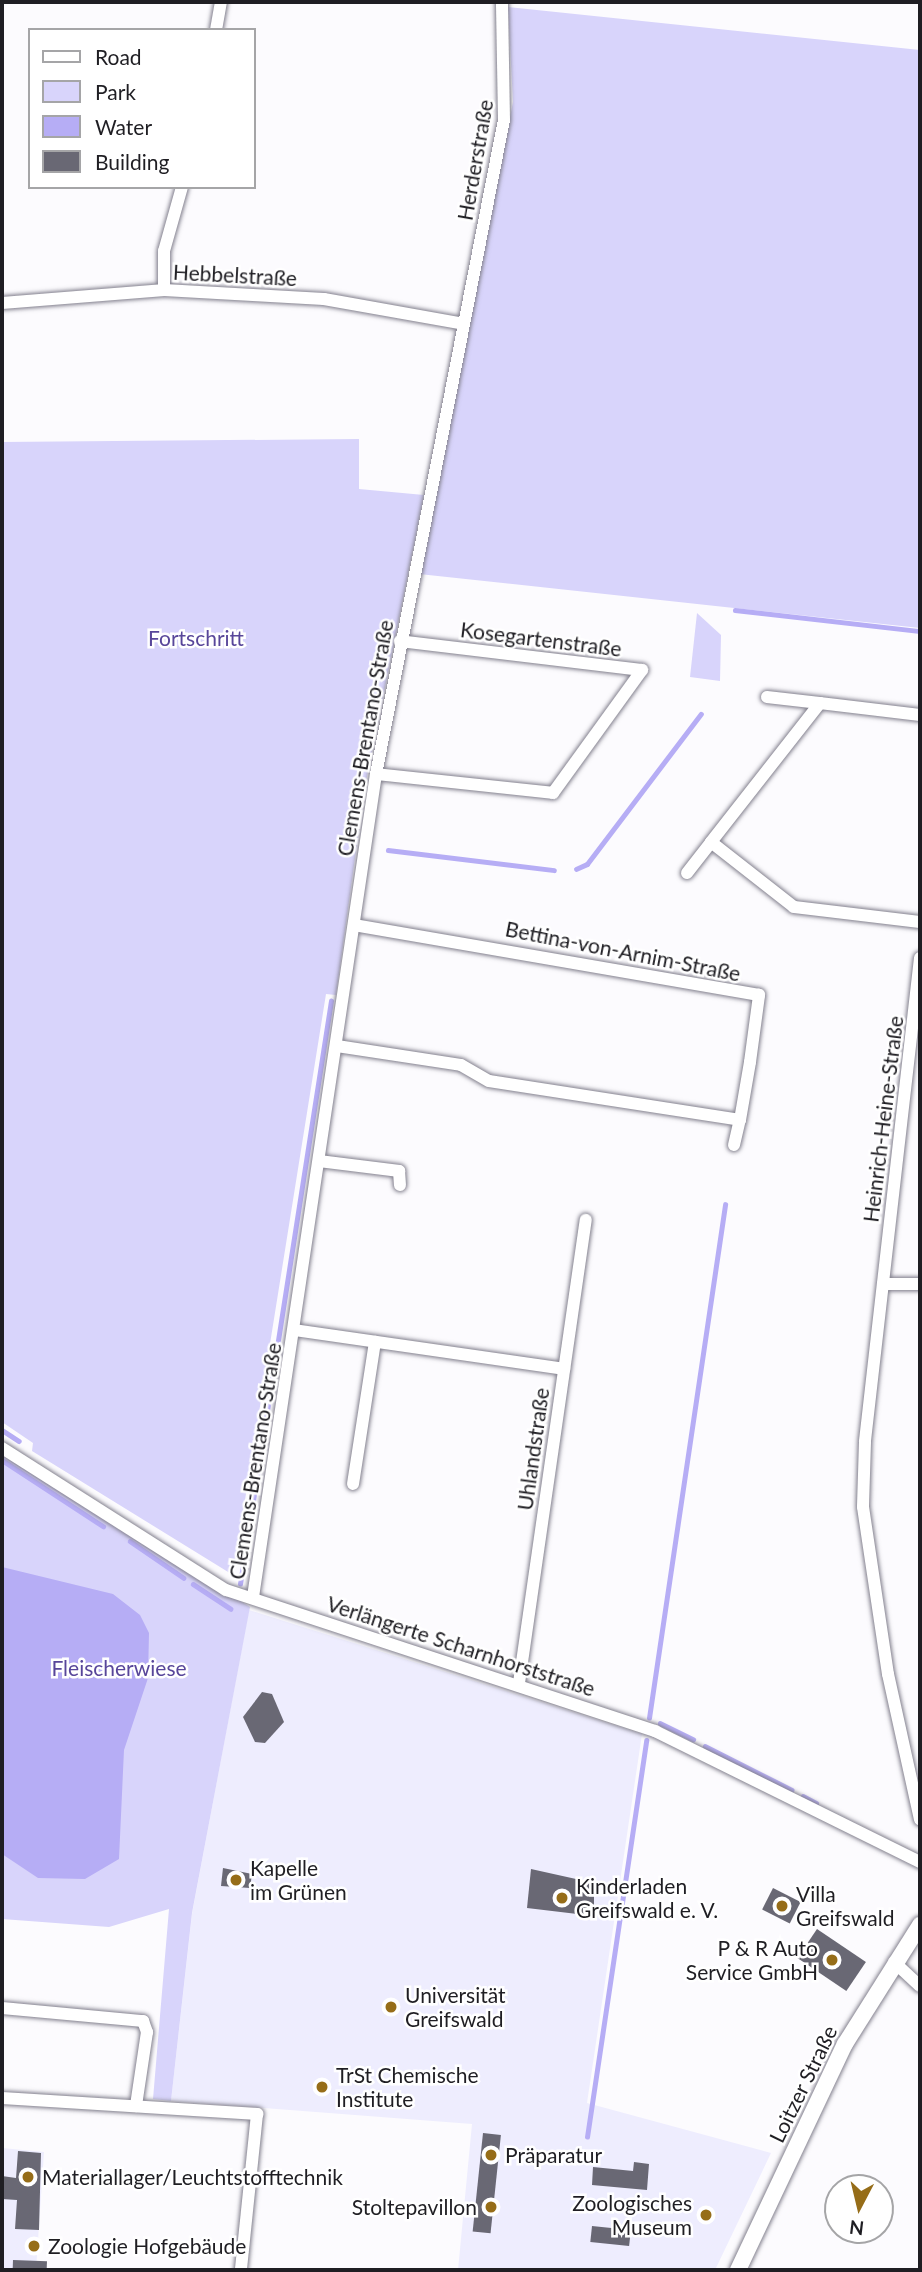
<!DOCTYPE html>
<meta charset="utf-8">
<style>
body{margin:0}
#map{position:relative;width:922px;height:2272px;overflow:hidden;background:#fcfbfe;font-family:Lato,sans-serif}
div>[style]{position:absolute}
.built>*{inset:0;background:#eeedfe}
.green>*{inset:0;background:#d8d4fb}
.water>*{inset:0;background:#b6adf5}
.stream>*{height:4.5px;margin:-2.25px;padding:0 2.25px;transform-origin:2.25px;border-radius:2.25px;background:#b6adf5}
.building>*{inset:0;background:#696874;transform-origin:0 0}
.roads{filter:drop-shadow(0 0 2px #83818e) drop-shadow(0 0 2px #83818e)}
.street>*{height:12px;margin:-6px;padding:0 6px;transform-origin:6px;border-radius:6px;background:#fff}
.secondary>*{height:16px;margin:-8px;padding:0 8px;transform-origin:8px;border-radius:8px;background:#fff}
.dots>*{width:19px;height:19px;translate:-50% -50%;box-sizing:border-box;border:4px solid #fff;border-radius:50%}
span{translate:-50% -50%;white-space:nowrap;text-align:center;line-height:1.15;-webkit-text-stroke:5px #fff;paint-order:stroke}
.street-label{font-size:21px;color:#1f1e23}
.park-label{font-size:21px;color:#58469a}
.poi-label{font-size:21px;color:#1f1e23}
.left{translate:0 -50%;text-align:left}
.right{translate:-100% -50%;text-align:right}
.frame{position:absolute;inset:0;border:4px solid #1f1e23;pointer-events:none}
.legend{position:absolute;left:28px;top:28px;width:228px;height:161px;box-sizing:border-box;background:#fff;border:2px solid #a5a5a7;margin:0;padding:9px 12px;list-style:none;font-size:21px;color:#1f1e23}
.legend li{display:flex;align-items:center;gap:14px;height:35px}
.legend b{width:35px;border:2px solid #a5a5a7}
.north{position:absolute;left:824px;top:2174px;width:70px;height:70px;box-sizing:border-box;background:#fff;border:2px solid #a5a5a7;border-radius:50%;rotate:187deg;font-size:19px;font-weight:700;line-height:28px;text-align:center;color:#1f1e23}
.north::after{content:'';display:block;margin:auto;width:24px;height:32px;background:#966d18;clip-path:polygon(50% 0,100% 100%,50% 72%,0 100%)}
</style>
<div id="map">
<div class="built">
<i style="clip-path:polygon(249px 1610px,642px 1734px,587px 2103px,771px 2153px,715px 2270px,458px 2270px,472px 2124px,171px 2101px,192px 1914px)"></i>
<i style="clip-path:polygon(2px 2148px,44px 2152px,36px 2270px,2px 2270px)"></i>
</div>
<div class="green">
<i style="clip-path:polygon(508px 7px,920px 50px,920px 628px,419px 574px,513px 102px)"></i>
<i style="clip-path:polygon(359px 439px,359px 489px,424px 495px,365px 786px,336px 995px,326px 994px,233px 1575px,32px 1451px,33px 1443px,2px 1422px,2px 442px)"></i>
<i style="clip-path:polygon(697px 613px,721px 635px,720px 681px,690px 677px)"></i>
<i style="clip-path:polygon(2px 1452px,250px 1607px,192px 1913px,171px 2101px,153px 2099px,169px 1909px,109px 1927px,2px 1919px)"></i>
</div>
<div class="water">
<i style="clip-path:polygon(2px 1567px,113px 1594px,140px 1615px,149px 1633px,148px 1678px,124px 1750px,119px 1859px,85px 1879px,38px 1878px,2px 1854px)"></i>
</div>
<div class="stream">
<i style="left:735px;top:610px;width:186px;rotate:6.5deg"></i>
<i style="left:388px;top:850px;width:167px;rotate:6.9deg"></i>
<i style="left:576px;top:869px;width:12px;rotate:-24deg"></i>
<i style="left:587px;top:864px;width:188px;rotate:-52.8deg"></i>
<i style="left:2px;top:1430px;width:20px;rotate:33deg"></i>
<i style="left:2px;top:1460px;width:121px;rotate:33.2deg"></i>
<i style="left:130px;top:1541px;width:65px;rotate:34.4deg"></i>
<i style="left:193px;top:1584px;width:45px;rotate:33.3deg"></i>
<i style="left:240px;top:1584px;width:590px;rotate:-81.13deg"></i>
<i style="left:649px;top:1718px;width:519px;rotate:-81.57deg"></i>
<i style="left:660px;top:1723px;width:37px;rotate:26deg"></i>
<i style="left:705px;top:1746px;width:97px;rotate:26.8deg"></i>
<i style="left:803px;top:1796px;width:15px;rotate:28deg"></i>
<i style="left:587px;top:2137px;width:401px;rotate:-81.5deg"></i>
</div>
<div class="building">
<i style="clip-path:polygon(262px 1692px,272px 1694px,284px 1722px,265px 1743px,255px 1742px,243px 1717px)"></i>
<i style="clip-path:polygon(223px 1868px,252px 1874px,250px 1888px,221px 1886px)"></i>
<i style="clip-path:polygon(531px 1869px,594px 1883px,594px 1916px,527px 1908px)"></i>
<i style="left:773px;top:1888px;width:31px;height:24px;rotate:27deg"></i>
<i style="left:817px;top:1929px;width:59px;height:35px;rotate:34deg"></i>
<i style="left:483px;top:2133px;width:18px;height:99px;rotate:6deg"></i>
<i style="clip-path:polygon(18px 2151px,41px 2153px,39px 2230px,15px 2229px,17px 2200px,2px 2199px,2px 2176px,16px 2178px)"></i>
<i style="clip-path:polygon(634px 2162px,649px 2164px,647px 2190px,592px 2185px,593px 2167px,633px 2171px)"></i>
<i style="left:592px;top:2226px;width:39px;height:16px;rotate:6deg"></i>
<i style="left:13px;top:2260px;width:34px;height:10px;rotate:2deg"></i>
</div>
<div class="roads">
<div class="street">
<i style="left:216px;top:30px;width:28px;rotate:-80deg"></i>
<i style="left:164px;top:290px;width:39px;rotate:-90deg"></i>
<i style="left:164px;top:251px;width:66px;rotate:-74.3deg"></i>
<i style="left:2px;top:303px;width:163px;rotate:-4.6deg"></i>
<i style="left:164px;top:290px;width:160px;rotate:3.2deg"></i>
<i style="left:324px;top:299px;width:142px;rotate:10.1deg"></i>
<i style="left:767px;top:697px;width:53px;rotate:6.5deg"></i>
<i style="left:920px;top:715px;width:101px;rotate:-173.2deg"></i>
<i style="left:820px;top:703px;width:177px;rotate:128.1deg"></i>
<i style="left:711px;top:842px;width:105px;rotate:38.1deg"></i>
<i style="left:794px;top:907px;width:127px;rotate:6.8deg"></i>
<i style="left:376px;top:774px;width:178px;rotate:6.1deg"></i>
<i style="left:553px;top:793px;width:152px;rotate:-54.1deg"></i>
<i style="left:642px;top:670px;width:244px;rotate:-173.2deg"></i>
<i style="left:687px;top:873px;width:39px;rotate:-52deg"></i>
<i style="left:920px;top:958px;width:487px;rotate:96.5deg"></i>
<i style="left:865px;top:1442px;width:65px;rotate:91.8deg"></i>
<i style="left:863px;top:1507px;width:169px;rotate:81.5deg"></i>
<i style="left:888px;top:1674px;width:149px;rotate:77.6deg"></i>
<i style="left:337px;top:1046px;width:125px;rotate:8.7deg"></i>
<i style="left:461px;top:1065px;width:32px;rotate:30deg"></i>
<i style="left:489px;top:1081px;width:254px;rotate:8.8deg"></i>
<i style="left:740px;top:1120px;width:59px;rotate:-80.2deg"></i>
<i style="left:750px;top:1062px;width:68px;rotate:-82.3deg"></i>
<i style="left:759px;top:995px;width:411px;rotate:-170.2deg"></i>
<i style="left:734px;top:1145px;width:26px;rotate:-77deg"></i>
<i style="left:319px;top:1161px;width:81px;rotate:7.1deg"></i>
<i style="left:399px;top:1171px;width:14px;rotate:86deg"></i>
<i style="left:883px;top:1284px;width:37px"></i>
<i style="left:294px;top:1330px;width:273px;rotate:8.2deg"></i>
<i style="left:2px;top:1448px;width:265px;rotate:32.4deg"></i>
<i style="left:226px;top:1590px;width:452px;rotate:18.2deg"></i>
<i style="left:655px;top:1731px;width:296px;rotate:26.3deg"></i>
<i style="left:353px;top:1484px;width:144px;rotate:-81.2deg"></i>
<i style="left:253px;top:1597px;width:832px;rotate:-81.5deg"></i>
<i style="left:376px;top:774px;width:666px;rotate:-78.93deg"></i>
<i style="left:504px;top:120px;width:118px;rotate:-91deg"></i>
<i style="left:519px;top:1683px;width:468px;rotate:-81.8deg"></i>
<i style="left:894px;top:1962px;width:35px;rotate:43deg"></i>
<i style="left:2px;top:2008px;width:142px;rotate:5.3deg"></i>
<i style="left:143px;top:2021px;width:12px;rotate:70deg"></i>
<i style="left:147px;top:2032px;width:75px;rotate:98.5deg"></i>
<i style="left:2px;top:2098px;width:256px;rotate:3.6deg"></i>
<i style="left:257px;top:2114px;width:157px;rotate:95.9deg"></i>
</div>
<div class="secondary">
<i style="left:738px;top:2270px;width:250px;rotate:-64.7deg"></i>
<i style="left:845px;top:2044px;width:141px;rotate:-57.8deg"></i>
</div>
</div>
<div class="dots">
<i style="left:236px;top:1880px;background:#966d18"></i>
<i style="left:562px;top:1898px;background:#966d18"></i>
<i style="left:782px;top:1906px;background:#966d18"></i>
<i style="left:832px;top:1960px;background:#966d18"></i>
<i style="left:391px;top:2007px;background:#966d18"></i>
<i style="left:322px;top:2087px;background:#966d18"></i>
<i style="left:491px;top:2155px;background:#966d18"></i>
<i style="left:28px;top:2177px;background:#966d18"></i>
<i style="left:491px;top:2207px;background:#966d18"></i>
<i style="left:706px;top:2215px;background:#966d18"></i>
<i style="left:34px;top:2246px;background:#966d18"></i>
</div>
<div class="street-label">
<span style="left:475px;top:160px;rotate:-80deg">Herderstraße</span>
<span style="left:235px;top:275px;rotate:3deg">Hebbelstraße</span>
<span style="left:541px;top:639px;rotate:7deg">Kosegartenstraße</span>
<span style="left:365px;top:738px;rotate:-80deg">Clemens-Brentano-Straße</span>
<span style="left:623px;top:951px;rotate:11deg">Bettina-von-Arnim-Straße</span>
<span style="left:883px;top:1119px;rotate:-83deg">Heinrich-Heine-Straße</span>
<span style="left:533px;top:1449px;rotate:-82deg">Uhlandstraße</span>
<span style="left:255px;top:1461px;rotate:-81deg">Clemens-Brentano-Straße</span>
<span style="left:461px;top:1646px;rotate:18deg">Verlängerte Scharnhorststraße</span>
<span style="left:803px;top:2084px;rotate:-64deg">Loitzer Straße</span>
</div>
<div class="park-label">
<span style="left:196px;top:638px">Fortschritt</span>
<span style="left:119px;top:1668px">Fleischerwiese</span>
</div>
<div class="poi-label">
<span class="left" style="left:250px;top:1880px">Kapelle<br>im Grünen</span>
<span class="left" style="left:576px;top:1898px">Kinderladen<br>Greifswald e. V.</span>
<span class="left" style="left:796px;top:1906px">Villa<br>Greifswald</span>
<span class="right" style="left:818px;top:1960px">P &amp; R Auto<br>Service GmbH</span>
<span class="left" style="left:405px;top:2007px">Universität<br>Greifswald</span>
<span class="left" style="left:336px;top:2087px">TrSt Chemische<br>Institute</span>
<span class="left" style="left:505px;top:2155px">Präparatur</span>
<span class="left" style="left:42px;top:2177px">Materiallager/Leuchtstofftechnik</span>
<span class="right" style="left:692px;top:2215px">Zoologisches<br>Museum</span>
<span class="right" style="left:477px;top:2207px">Stoltepavillon</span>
<span class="left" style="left:48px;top:2246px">Zoologie Hofgebäude</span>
</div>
<div class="frame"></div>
<ul class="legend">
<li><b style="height:9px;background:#fff"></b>Road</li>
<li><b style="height:19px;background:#d8d4fb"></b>Park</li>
<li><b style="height:19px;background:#b6adf5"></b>Water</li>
<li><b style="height:19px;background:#696874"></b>Building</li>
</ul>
<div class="north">N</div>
</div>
